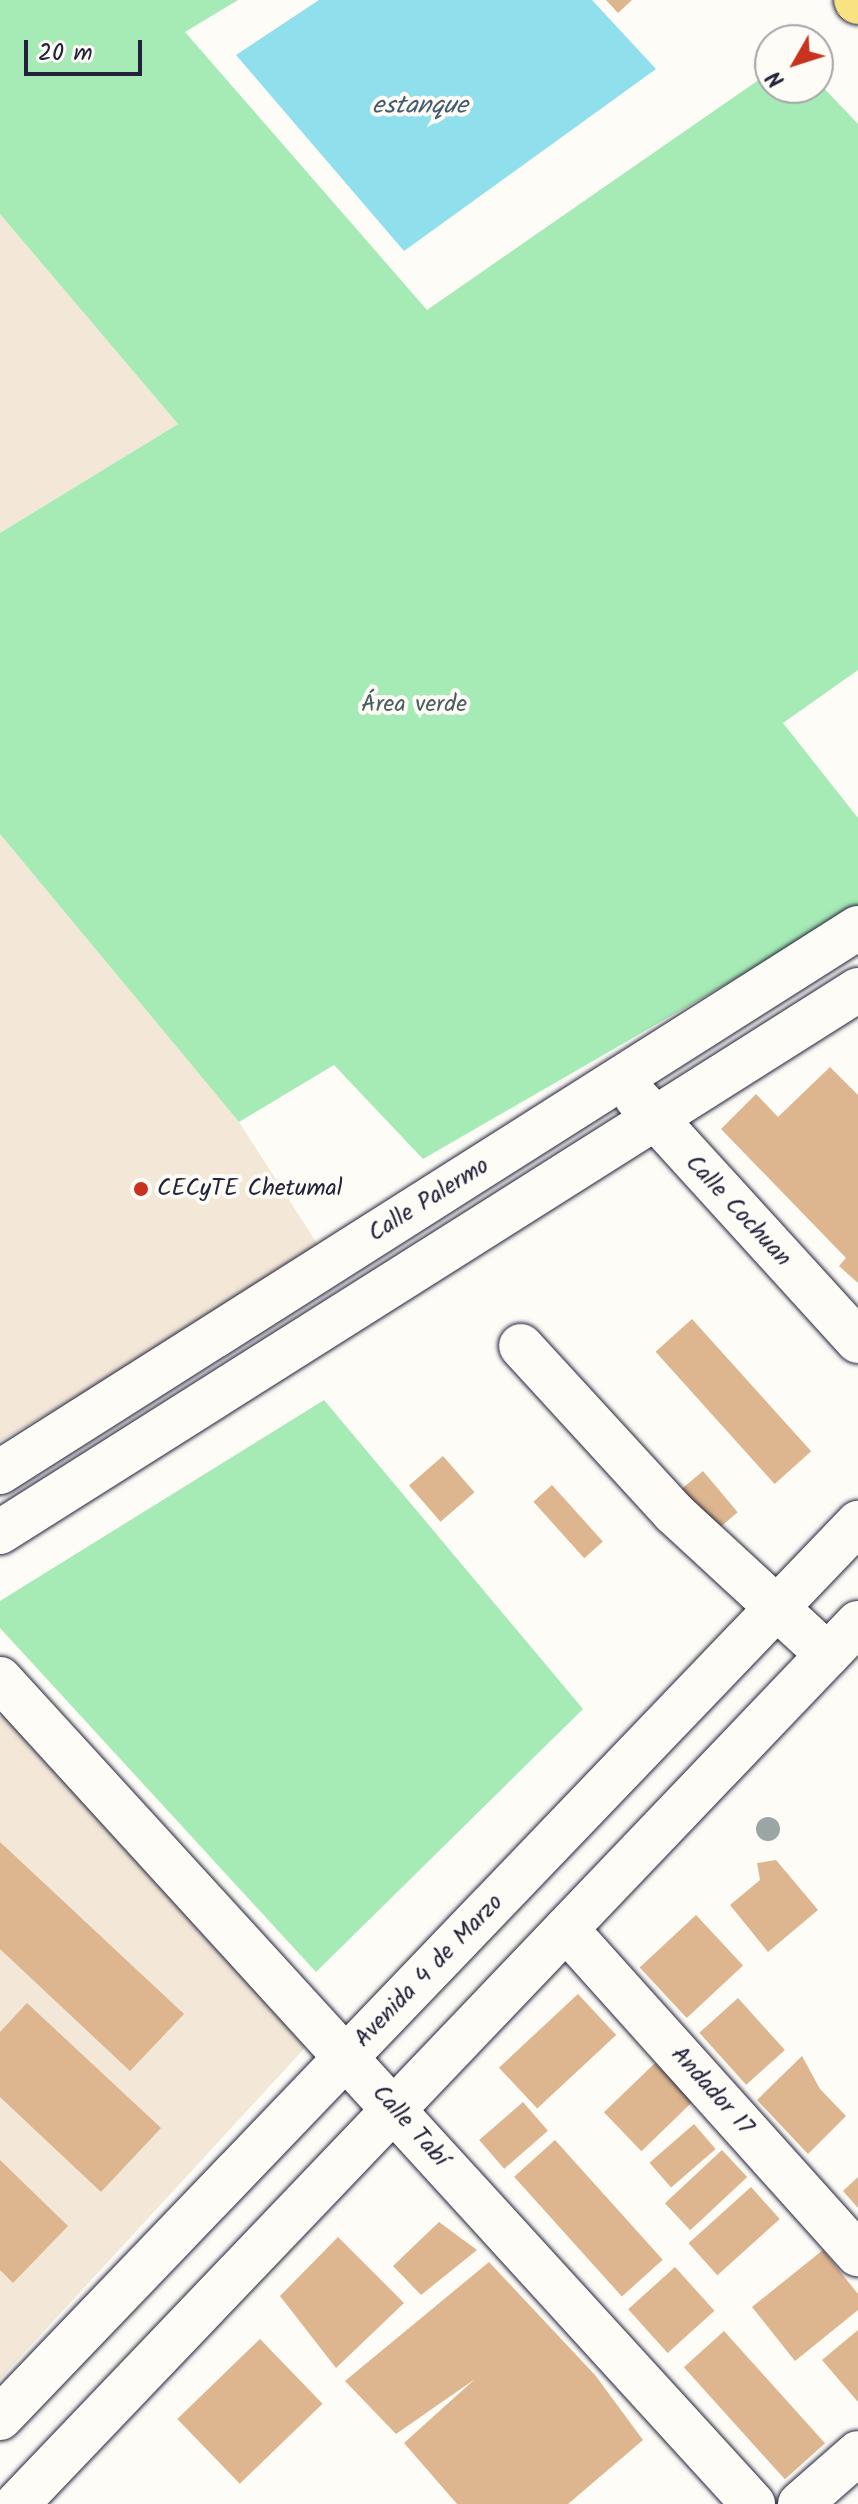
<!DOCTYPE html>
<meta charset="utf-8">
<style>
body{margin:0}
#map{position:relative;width:858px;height:2504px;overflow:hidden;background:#fdfcf7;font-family:Kalam,sans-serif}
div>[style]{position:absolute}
.built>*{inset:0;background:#f3e7d8}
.green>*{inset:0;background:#a6eab5}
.water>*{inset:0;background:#8fdfec}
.building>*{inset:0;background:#ddb58e;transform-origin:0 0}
.roads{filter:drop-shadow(0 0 2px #22223b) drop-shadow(0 0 2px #22223b)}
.minor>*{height:44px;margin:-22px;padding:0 22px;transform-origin:22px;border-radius:22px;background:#fdfcf7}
.major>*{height:44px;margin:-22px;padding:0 22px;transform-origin:22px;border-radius:22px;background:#f8e281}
.trees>*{width:24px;height:24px;margin:-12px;border-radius:50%;background:#9ba5a4}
.dots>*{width:22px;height:22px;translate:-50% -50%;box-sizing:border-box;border:4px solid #fdfcf7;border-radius:50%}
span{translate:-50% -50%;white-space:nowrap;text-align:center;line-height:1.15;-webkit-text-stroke:8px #fdfcf7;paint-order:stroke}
.park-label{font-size:24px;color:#4a5e60}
.poi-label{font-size:24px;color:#22223b}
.left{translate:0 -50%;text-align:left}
.street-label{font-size:24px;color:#22223b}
.water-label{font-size:26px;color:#435b70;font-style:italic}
.north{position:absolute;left:754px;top:24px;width:80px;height:80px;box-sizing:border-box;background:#fdfcf7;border:2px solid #a5a5ac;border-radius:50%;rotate:231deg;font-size:22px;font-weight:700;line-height:32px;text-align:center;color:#22223b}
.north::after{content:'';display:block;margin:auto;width:28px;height:36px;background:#c8321e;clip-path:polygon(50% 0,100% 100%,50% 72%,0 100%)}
.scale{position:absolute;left:24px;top:40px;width:118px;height:36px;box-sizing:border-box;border:4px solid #22223b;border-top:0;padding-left:10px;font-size:24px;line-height:28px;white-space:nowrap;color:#22223b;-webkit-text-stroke:6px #fdfcf7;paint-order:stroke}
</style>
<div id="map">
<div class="built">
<i style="clip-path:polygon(0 214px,178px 424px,0 533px)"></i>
<i style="clip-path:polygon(0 834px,239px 1122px,325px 1256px,0 1441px)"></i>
<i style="clip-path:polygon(8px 1712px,314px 2038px,0 2379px,0 1717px)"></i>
</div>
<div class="green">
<i style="clip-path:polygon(0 0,238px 0,185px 32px,427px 310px,770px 72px,770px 88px,818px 88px,818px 82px,858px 124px,858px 670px,783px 723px,858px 818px,858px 908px,423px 1159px,334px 1065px,239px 1122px,0 834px,0 533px,178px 424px,0 214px)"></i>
<i style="clip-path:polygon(324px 1400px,583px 1709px,316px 1972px,0 1628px,0 1601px)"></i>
</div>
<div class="water">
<i style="clip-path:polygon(319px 0,592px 0,656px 69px,404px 251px,236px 55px)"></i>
</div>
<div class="building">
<i style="clip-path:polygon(606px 0,632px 0,618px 13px)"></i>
<i style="clip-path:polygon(830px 1067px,858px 1095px,858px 1283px,839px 1266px,846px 1258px,721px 1129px,756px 1094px,778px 1117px)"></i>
<i style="left:692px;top:1319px;width:178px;height:49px;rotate:48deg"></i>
<i style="left:443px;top:1456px;width:48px;height:45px;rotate:49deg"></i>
<i style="left:703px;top:1471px;width:54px;height:35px;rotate:50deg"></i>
<i style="left:552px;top:1485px;width:76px;height:25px;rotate:48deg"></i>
<i style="clip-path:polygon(0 1842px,184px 2014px,130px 2071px,0 1949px)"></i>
<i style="clip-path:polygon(776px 1860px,818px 1910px,768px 1952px,730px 1905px,760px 1880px,757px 1863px)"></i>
<i style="left:696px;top:1915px;width:69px;height:77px;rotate:47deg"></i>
<i style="left:578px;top:1994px;width:56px;height:108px;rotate:47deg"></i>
<i style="left:738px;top:1998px;width:70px;height:52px;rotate:48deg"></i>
<i style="clip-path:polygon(27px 2003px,161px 2128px,101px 2192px,0 2097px,0 2032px)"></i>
<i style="clip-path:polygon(802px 2056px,820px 2089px,846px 2116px,808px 2154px,757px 2100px)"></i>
<i style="left:655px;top:2063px;width:54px;height:71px;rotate:46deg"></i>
<i style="left:523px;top:2102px;width:38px;height:58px;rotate:49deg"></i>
<i style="left:694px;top:2124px;width:33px;height:59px;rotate:49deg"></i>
<i style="left:555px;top:2140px;width:161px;height:55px;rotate:48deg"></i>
<i style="left:722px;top:2150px;width:37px;height:78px;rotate:47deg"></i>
<i style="clip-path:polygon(0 2160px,68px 2226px,13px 2283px,0 2270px)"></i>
<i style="clip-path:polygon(858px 2177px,858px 2208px,843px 2191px)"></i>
<i style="left:751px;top:2187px;width:43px;height:84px;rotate:48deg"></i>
<i style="clip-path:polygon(439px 2222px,477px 2250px,421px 2295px,393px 2266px)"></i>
<i style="clip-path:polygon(338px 2237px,404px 2303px,336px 2368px,280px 2296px)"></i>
<i style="clip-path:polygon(823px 2250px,858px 2294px,858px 2310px,795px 2361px,752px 2307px)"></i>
<i style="clip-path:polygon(489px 2262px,595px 2375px,643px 2440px,568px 2504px,457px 2504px,404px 2443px,475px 2379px,396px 2434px,345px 2381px)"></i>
<i style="left:675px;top:2267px;width:59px;height:63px;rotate:48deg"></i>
<i style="clip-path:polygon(858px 2330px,858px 2402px,822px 2360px)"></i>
<i style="left:724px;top:2331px;width:151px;height:54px;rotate:48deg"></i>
<i style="left:260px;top:2339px;width:90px;height:115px;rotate:46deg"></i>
</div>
<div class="roads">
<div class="minor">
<i style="left:636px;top:1097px;width:330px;rotate:47.7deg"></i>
<i style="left:521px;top:1346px;width:226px;rotate:47.5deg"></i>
<i style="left:674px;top:1513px;width:209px;rotate:42.7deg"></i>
<i style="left:0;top:1472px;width:1016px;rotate:-32.38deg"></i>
<i style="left:0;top:1532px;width:1015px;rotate:-32.28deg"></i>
<i style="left:0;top:1679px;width:1117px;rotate:47.61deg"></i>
<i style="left:566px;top:1929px;width:437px;rotate:48.1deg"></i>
<i style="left:0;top:2418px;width:1240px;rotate:-46.21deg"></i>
<i style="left:17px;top:2504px;width:1218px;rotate:-46.33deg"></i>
<i style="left:800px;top:2504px;width:77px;rotate:-41.3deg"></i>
</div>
<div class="major">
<i style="left:856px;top:0;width:3px;rotate:45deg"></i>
</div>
</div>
<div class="trees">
<i style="left:768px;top:1829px"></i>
</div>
<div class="dots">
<i style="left:141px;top:1189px;background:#c8321e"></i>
</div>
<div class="park-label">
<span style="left:414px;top:705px">Área verde</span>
</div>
<div class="poi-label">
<span class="left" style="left:157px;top:1189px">CECyTE Chetumal</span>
</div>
<div class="street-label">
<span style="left:429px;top:1200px;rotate:-32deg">Calle Palermo</span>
<span style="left:738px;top:1211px;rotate:47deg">Calle Cochuan</span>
<span style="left:429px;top:1971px;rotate:-46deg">Avenida 4 de Marzo</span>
<span style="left:712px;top:2091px;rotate:48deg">Andador 17</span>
<span style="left:410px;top:2126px;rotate:48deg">Calle Tabí</span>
</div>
<div class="water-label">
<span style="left:420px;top:107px">estanque</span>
</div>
<div class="north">N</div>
<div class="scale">20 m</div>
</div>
